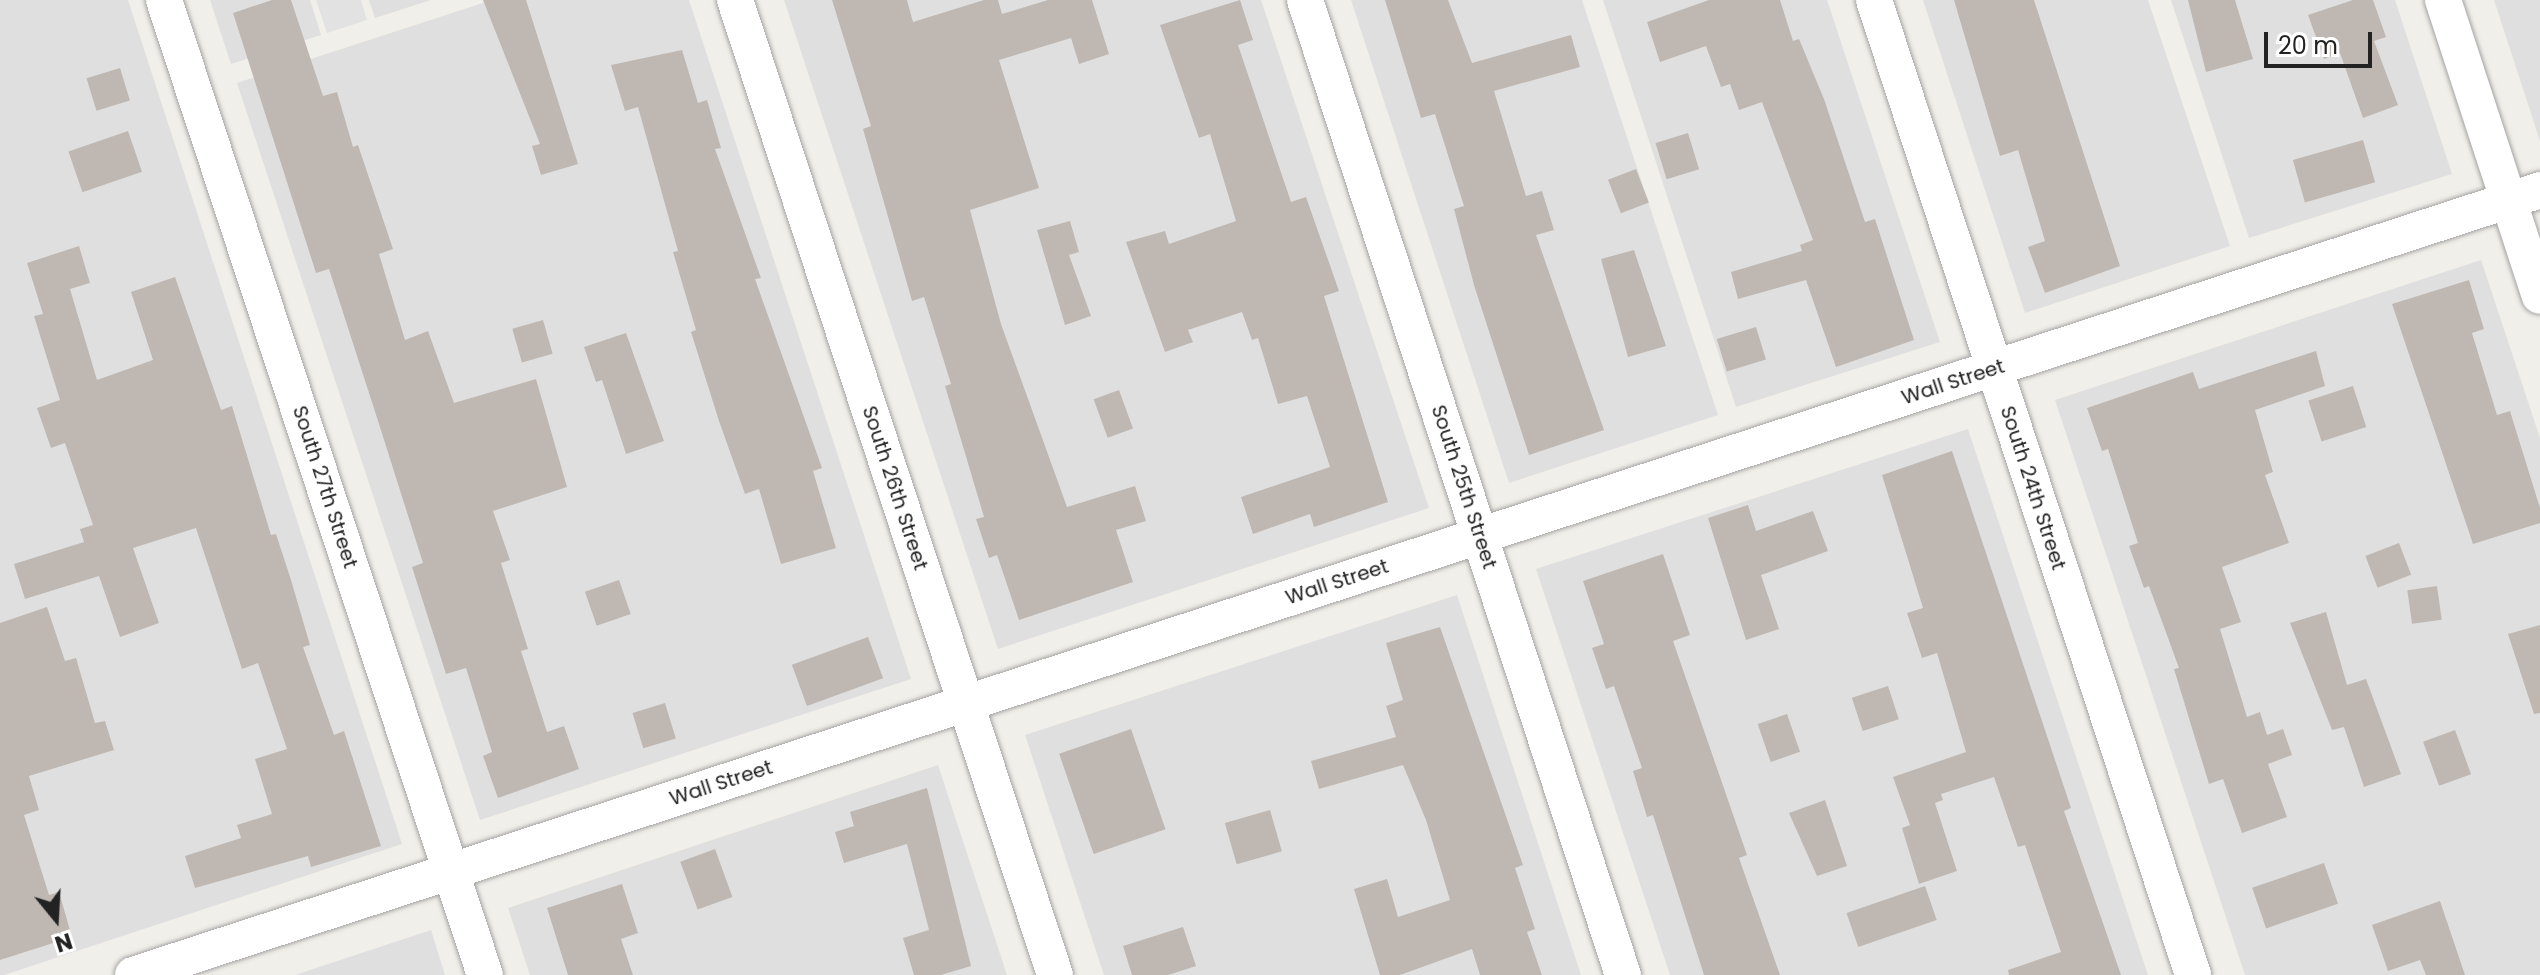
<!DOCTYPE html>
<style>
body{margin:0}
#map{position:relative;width:2540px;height:975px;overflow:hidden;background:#f1efe9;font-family:Poppins,sans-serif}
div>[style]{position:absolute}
.residential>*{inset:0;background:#e0dfdf}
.parking>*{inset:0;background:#e2e2e2}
.building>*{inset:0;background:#bfb8b2;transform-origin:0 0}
.roads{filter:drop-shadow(0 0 2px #a3a3a3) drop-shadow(0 0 2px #a3a3a3)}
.minor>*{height:36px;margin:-18px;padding:0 18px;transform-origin:18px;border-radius:18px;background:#fff}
span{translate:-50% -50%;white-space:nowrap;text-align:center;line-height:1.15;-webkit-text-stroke:6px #fff;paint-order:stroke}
.street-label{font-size:20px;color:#222}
.north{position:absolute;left:16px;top:879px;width:80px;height:80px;-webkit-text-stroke:6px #fff;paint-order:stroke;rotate:162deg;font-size:22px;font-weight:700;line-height:32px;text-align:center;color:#222}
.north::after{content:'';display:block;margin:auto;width:28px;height:36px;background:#222;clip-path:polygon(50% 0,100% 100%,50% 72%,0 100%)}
.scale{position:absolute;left:2264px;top:32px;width:108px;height:36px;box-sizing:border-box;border:4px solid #222;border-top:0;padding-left:10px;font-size:24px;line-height:28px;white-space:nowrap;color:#222;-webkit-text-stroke:6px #fff;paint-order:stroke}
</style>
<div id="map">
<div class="residential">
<i style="clip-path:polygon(0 0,128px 0,402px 844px,4px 975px,0 975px)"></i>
<i style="clip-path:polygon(210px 0,310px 0,321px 35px,231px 64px)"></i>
<i style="clip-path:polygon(369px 0,431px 0,375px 18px)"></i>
<i style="clip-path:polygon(492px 0,689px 0,911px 679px,480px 820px,237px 83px)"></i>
<i style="clip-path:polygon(784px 0,1261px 0,1429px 508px,998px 649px)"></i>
<i style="clip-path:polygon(1351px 0,1582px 0,1718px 415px,1509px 483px)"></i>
<i style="clip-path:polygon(1603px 0,1827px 0,1940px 342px,1736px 407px)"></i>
<i style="clip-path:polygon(1923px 0,2148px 0,2230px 246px,2025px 313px)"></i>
<i style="clip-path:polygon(2171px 0,2395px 0,2452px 174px,2249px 238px)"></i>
<i style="clip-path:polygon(2494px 0,2540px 0,2540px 141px)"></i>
<i style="clip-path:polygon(2481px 260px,2540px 438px,2540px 975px,2245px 975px,2055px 400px)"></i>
<i style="clip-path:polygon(1968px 429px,2148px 975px,1670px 975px,1536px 569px)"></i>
<i style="clip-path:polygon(1457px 595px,1581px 975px,1104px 975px,1025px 735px)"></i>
<i style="clip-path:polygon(938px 765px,1007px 975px,530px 975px,508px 908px)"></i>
<i style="clip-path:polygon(431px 930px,445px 975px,295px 975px)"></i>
</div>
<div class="parking">
<i style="clip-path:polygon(316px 0,361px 0,367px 20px,327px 33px)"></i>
</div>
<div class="building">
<i style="clip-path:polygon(272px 0,291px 0,323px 96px,337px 92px,353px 147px,358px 145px,393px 249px,379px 254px,405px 340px,428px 331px,454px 403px,536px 379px,567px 487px,493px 511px,510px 560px,501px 563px,528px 649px,521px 651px,547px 732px,564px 726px,579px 769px,498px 798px,483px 756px,492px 752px,466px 668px,446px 674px,412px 567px,423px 563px,379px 424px,329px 269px,316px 273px,233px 13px)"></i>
<i style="clip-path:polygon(483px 0,526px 0,578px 164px,541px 175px,532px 146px,540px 144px)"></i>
<i style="clip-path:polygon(832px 0,907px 0,913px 22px,984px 0,998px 0,1002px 14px,1048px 0,1092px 0,1109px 54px,1079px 64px,1071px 38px,999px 60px,1039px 188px,970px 210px,1001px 324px,1067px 507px,1135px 486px,1146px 521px,1116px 530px,1133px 582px,1019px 620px,997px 555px,989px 558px,976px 519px,984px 517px,945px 386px,951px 384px,924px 297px,912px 301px,863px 129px,871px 126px)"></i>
<i style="clip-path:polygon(1240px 0,1253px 40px,1238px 45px,1291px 202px,1306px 197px,1339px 291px,1324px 296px,1388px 502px,1314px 527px,1310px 514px,1253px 534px,1241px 497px,1330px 467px,1307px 396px,1278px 404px,1258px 338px,1252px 340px,1242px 312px,1188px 330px,1193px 342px,1165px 352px,1126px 242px,1165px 231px,1169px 244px,1236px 221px,1210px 134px,1199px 138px,1160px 25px)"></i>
<i style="clip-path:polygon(1385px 0,1448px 0,1472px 63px,1571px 35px,1580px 67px,1494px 91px,1526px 196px,1542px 191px,1554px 230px,1536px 235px,1604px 430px,1529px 455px,1474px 285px,1454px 209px,1464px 206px,1435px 114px,1421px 118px)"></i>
<i style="clip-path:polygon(1709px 0,1780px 0,1793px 41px,1799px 39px,1824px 99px,1865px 222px,1875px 219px,1914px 340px,1836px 367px,1806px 280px,1738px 299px,1731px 272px,1802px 251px,1800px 245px,1813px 240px,1762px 102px,1739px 110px,1730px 84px,1721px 87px,1706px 46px,1660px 62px,1647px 22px)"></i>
<i style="clip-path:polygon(1954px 0,2034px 0,2120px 266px,2045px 293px,2028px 247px,2045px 241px,2018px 150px,2000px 156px)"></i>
<i style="clip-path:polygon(2188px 0,2235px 0,2253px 59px,2206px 72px)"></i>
<i style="clip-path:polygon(2353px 0,2373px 0,2386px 37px,2374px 41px,2398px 105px,2363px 118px,2340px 53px,2324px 59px,2308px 15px)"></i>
<i style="clip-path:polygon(682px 50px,698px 103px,707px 100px,721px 148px,715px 149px,761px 278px,755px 279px,822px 468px,813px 471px,836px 548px,781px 564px,759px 489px,745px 494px,719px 421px,691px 332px,696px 330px,673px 252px,678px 251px,638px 107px,625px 111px,611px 65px)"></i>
<i style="left:120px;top:68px;width:34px;height:35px;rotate:73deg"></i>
<i style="left:128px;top:131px;width:43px;height:63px;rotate:71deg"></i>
<i style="left:1688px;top:133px;width:38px;height:34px;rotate:73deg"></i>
<i style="left:2363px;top:140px;width:44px;height:73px;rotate:74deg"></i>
<i style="left:1636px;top:169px;width:36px;height:30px;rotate:69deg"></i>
<i style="clip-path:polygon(1070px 221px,1079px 252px,1069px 255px,1091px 316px,1065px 325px,1037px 230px)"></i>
<i style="clip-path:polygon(79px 246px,90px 283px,70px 289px,97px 380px,153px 360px,131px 292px,175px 277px,221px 410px,232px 406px,271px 535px,276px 534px,291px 580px,310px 645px,303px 647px,334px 735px,344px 731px,381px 846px,311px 867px,308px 856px,195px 888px,185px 856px,241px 838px,237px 825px,272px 814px,255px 759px,287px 749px,258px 663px,242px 669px,196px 528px,133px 548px,159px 623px,120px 637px,99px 576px,25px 599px,14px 564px,84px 542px,80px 529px,93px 525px,65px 443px,51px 448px,37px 408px,60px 400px,34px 316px,43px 314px,27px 263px)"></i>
<i style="clip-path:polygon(1634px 250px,1666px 346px,1628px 357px,1601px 259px)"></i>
<i style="clip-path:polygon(2469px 280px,2484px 329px,2472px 333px,2497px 415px,2510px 411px,2540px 508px,2540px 523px,2473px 544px,2392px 304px)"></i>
<i style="left:543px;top:320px;width:35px;height:32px;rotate:74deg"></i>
<i style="left:1756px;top:327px;width:34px;height:41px;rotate:73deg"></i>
<i style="clip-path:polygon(626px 333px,664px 441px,626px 454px,602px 380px,596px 382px,584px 347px)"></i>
<i style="clip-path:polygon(2316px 351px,2325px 386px,2255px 410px,2273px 472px,2265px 475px,2289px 543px,2222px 567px,2241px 622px,2220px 629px,2247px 717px,2260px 712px,2267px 735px,2283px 729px,2292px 755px,2268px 764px,2287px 817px,2242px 833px,2223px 779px,2209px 784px,2174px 669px,2179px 668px,2149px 586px,2144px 588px,2129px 546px,2138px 543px,2108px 449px,2102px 451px,2087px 408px,2193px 372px,2199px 389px)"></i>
<i style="left:2353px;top:386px;width:43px;height:47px;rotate:72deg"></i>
<i style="left:1119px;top:390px;width:41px;height:27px;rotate:70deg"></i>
<i style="clip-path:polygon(1952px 451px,2071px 808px,2064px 811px,2121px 975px,2009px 975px,2008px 970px,2061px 952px,2025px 845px,2018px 847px,1994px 777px,1941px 794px,1943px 800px,1935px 803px,1957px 871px,1919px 884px,1902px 828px,1910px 825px,1893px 777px,1966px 752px,1937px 653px,1922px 658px,1907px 613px,1923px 608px,1882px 475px)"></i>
<i style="clip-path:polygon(1748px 505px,1756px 531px,1813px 511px,1828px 551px,1761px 575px,1779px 629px,1746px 640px,1708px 518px)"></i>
<i style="left:2399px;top:543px;width:34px;height:36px;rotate:69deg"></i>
<i style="clip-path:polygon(1663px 554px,1690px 635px,1673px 641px,1747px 855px,1739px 858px,1780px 975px,1704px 975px,1653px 815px,1647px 817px,1633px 771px,1642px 768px,1614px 686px,1606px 689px,1592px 648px,1604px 644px,1583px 581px)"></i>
<i style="left:619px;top:580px;width:36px;height:36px;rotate:71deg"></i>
<i style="left:2437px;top:586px;width:34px;height:30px;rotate:82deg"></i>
<i style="clip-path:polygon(47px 607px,65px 661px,76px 658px,95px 723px,105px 721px,114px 750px,29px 776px,39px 810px,24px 815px,49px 895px,59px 892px,72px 937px,0 960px,0 623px)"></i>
<i style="clip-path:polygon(2326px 612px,2347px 685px,2366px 679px,2401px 774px,2364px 787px,2344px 727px,2332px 730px,2290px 623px)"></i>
<i style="clip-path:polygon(2540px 625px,2540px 713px,2534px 714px,2508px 634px)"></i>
<i style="clip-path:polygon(1440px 627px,1523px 865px,1515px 868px,1535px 929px,1527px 932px,1542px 975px,1480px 975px,1472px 949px,1400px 975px,1380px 975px,1354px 889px,1387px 879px,1398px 917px,1450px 900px,1426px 820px,1403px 765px,1319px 789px,1311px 761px,1396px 737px,1386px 706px,1403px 700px,1386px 643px)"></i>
<i style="left:868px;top:637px;width:44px;height:81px;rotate:70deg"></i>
<i style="left:1888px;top:686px;width:35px;height:38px;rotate:72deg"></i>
<i style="left:665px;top:703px;width:37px;height:34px;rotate:73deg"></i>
<i style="left:1787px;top:714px;width:40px;height:31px;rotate:71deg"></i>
<i style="left:1131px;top:729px;width:106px;height:76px;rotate:71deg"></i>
<i style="left:2455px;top:730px;width:47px;height:34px;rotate:70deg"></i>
<i style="clip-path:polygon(927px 788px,971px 966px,941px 975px,914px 975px,903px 938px,929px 930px,907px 844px,844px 863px,835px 832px,854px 826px,850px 812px)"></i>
<i style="clip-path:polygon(1825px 800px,1847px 866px,1817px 876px,1789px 813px)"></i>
<i style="left:1270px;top:810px;width:43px;height:47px;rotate:74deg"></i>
<i style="left:715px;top:849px;width:51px;height:37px;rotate:70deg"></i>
<i style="left:2324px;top:863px;width:43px;height:76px;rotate:71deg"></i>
<i style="clip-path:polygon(622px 884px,638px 933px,621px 939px,633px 975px,568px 975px,547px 908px)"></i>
<i style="left:1925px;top:886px;width:36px;height:83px;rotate:71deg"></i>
<i style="clip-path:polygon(2440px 901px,2465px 975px,2426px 975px,2420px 960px,2388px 971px,2372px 925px)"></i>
<i style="clip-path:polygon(1183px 927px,1196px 966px,1168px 975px,1132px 975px,1123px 946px)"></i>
</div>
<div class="roads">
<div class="minor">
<i style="left:164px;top:0;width:1026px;rotate:71.78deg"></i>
<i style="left:735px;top:0;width:1026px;rotate:71.83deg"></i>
<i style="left:1305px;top:0;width:1026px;rotate:71.94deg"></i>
<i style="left:1874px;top:0;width:1026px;rotate:71.88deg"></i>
<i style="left:2443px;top:0;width:311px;rotate:71.9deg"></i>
<i style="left:133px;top:975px;width:2532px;rotate:-18.06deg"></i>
</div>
</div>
<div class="street-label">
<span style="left:1953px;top:382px;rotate:-18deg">Wall Street</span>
<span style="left:325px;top:487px;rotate:72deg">South 27th Street</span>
<span style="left:1464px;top:487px;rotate:72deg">South 25th Street</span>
<span style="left:895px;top:488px;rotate:72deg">South 26th Street</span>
<span style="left:2033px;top:488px;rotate:72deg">South 24th Street</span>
<span style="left:1337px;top:582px;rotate:-18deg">Wall Street</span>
<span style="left:721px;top:783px;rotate:-18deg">Wall Street</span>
</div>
<div class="north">N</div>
<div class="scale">20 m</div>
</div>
